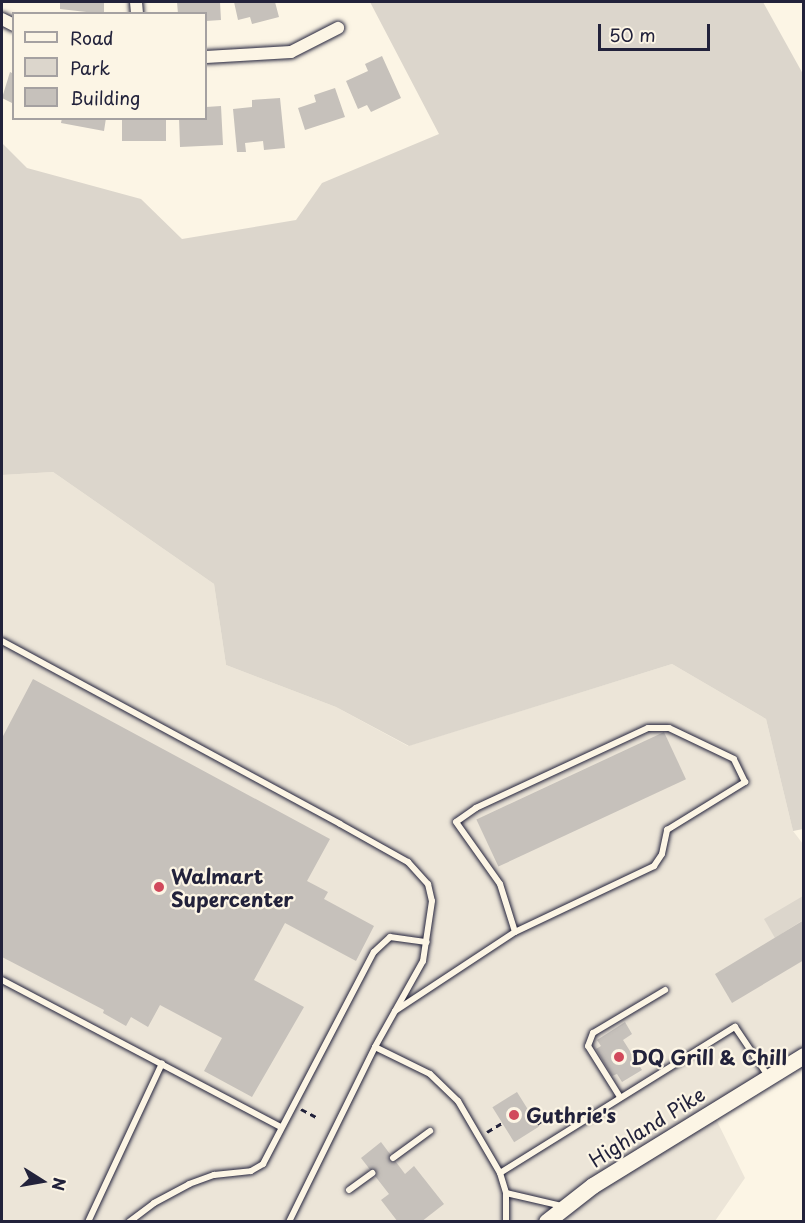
<!DOCTYPE html>
<style>
body{margin:0}
#map{position:relative;width:805px;height:1223px;overflow:hidden;background:#fcf5e5;font-family:"Playpen Sans",sans-serif}
div>[style]{position:absolute}
.built>*{inset:0;background:#ece5d8}
.green>*{inset:0;background:#dcd6cc}
.building>*{inset:0;background:#c6c1bb;transform-origin:0 0}
.path>*{height:3px;margin-top:-1.5px;transform-origin:0;background:repeating-linear-gradient(90deg,#22223b 0 6px,transparent 0 10.5px)}
.roads{filter:drop-shadow(0 0 2px #22223b) drop-shadow(0 0 2px #22223b)}
.service>*{height:6px;margin:-3px;padding:0 3px;transform-origin:3px;border-radius:3px;background:#fcf5e5}
.minor>*{height:12px;margin:-6px;padding:0 6px;transform-origin:6px;border-radius:6px;background:#fcf5e5}
.secondary>*{height:16px;margin:-8px;padding:0 8px;transform-origin:8px;border-radius:8px;background:#fcf5e5}
.dots>*{width:16px;height:16px;translate:-50% -50%;box-sizing:border-box;border:3px solid #fcf5e5;border-radius:50%}
span{translate:-50% -50%;white-space:nowrap;text-align:center;line-height:1.15;-webkit-text-stroke:4.5px #fcf5e5;paint-order:stroke}
.poi-label{font-size:20px;color:#22223b;font-weight:700}
.left{translate:0 -50%;text-align:left}
.street-label{font-size:20px;color:#22223b}
.frame{position:absolute;inset:0;border:3px solid #22223b;pointer-events:none}
.legend{position:absolute;left:12px;top:12px;width:195px;height:108px;box-sizing:border-box;background:#fcf5e5;border:2px solid #a5a1a1;margin:0;padding:8px 10px;list-style:none;font-size:18px;color:#22223b}
.legend li{display:flex;align-items:center;gap:12px;height:30px}
.legend b{width:30px;border:2px solid #a5a1a1}
.north{position:absolute;left:12px;top:1151px;width:60px;height:60px;-webkit-text-stroke:4px #fcf5e5;paint-order:stroke;rotate:101deg;font-size:16px;font-weight:700;line-height:24px;text-align:center;color:#22223b}
.north::after{content:'';display:block;margin:auto;width:21px;height:27px;background:#22223b;clip-path:polygon(50% 0,100% 100%,50% 72%,0 100%)}
.scale{position:absolute;left:598px;top:24px;width:112px;height:27px;box-sizing:border-box;border:3px solid #22223b;border-top:0;padding-left:8px;font-size:18px;line-height:21px;white-space:nowrap;color:#22223b;-webkit-text-stroke:4px #fcf5e5;paint-order:stroke}
</style>
<div id="map">
<div class="built">
<i style="clip-path:polygon(53px 472px,214px 584px,226px 665px,336px 707px,408px 746px,672px 664px,766px 719px,793px 831px,803px 844px,803px 1056px,712px 1111px,745px 1178px,715px 1221px,2px 1222px,2px 475px)"></i>
</div>
<div class="green">
<i style="clip-path:polygon(370px 2px,763px 2px,803px 74px,803px 829px,793px 831px,766px 719px,672px 664px,409px 746px,336px 707px,226px 665px,214px 584px,53px 472px,2px 475px,2px 143px,27px 168px,141px 199px,182px 239px,296px 220px,322px 183px,439px 134px)"></i>
<i style="clip-path:polygon(803px 896px,803px 920px,775px 938px,764px 919px)"></i>
</div>
<div class="building">
<i style="clip-path:polygon(60px 2px,104px 2px,104px 14px,60px 9px)"></i>
<i style="clip-path:polygon(177px 2px,220px 2px,221px 20px,206px 21px,206px 14px,178px 14px)"></i>
<i style="clip-path:polygon(234px 2px,275px 2px,279px 17px,252px 24px,250px 17px,238px 20px)"></i>
<i style="clip-path:polygon(382px 56px,401px 98px,371px 112px,367px 105px,358px 109px,346px 81px,368px 71px,365px 64px)"></i>
<i style="clip-path:polygon(10px 72px,14px 74px,14px 104px,2px 98px)"></i>
<i style="clip-path:polygon(335px 88px,345px 117px,305px 130px,298px 108px,316px 102px,314px 95px)"></i>
<i style="clip-path:polygon(280px 98px,285px 148px,264px 150px,263px 141px,245px 143px,246px 152px,237px 152px,233px 109px,252px 107px,252px 100px)"></i>
<i style="clip-path:polygon(221px 106px,223px 145px,180px 147px,179px 118px,206px 118px,206px 107px)"></i>
<i style="clip-path:polygon(62px 118px,106px 118px,104px 131px,61px 123px)"></i>
<i style="left:122px;top:118px;width:44px;height:23px"></i>
<i style="clip-path:polygon(33px 679px,330px 839px,307px 881px,328px 892px,324px 899px,374px 926px,356px 961px,285px 923px,254px 980px,304px 1007px,252px 1097px,204px 1071px,222px 1038px,160px 1005px,148px 1027px,131px 1017px,126px 1026px,103px 1013px,104px 1010px,2px 957px,2px 738px)"></i>
<i style="left:664px;top:732px;width:52px;height:207px;rotate:65deg"></i>
<i style="clip-path:polygon(804px 920px,804px 960px,732px 1003px,715px 974px)"></i>
<i style="clip-path:polygon(625px 1022px,632px 1034px,623px 1040px,642px 1070px,622px 1082px,617px 1074px,612px 1076px,596px 1049px,601px 1046px,597px 1040px)"></i>
<i style="left:517px;top:1092px;width:41px;height:29px;rotate:58deg"></i>
<i style="clip-path:polygon(381px 1142px,405px 1174px,414px 1166px,444px 1204px,421px 1222px,398px 1222px,381px 1200px,389px 1194px,361px 1158px)"></i>
</div>
<div class="path">
<i style="left:301px;top:1109px;width:19px;rotate:28deg"></i>
<i style="left:537px;top:1124px;width:7px;rotate:-34deg"></i>
<i style="left:487px;top:1132px;width:17px;rotate:-31deg"></i>
</div>
<div class="roads">
<div class="service">
<i style="left:2px;top:641px;width:384px;rotate:28.4deg"></i>
<i style="left:340px;top:824px;width:78px;rotate:29.2deg"></i>
<i style="left:408px;top:862px;width:30px;rotate:48deg"></i>
<i style="left:428px;top:884px;width:17px;rotate:77deg"></i>
<i style="left:432px;top:901px;width:61px;rotate:98.5deg"></i>
<i style="left:423px;top:961px;width:98px;rotate:119.2deg"></i>
<i style="left:375px;top:1047px;width:195px;rotate:116.2deg"></i>
<i style="left:2px;top:980px;width:315px;rotate:27.8deg"></i>
<i style="left:395px;top:1011px;width:144px;rotate:-33.4deg"></i>
<i style="left:515px;top:932px;width:154px;rotate:-25.4deg"></i>
<i style="left:654px;top:866px;width:14px;rotate:-56deg"></i>
<i style="left:662px;top:854px;width:25px;rotate:-78deg"></i>
<i style="left:667px;top:830px;width:92px;rotate:-31.6deg"></i>
<i style="left:745px;top:782px;width:25px;rotate:-116deg"></i>
<i style="left:734px;top:759px;width:72px;rotate:-154.5deg"></i>
<i style="left:669px;top:728px;width:21px;rotate:180deg"></i>
<i style="left:648px;top:728px;width:190px;rotate:155.1deg"></i>
<i style="left:476px;top:808px;width:24px;rotate:145deg"></i>
<i style="left:456px;top:822px;width:76px;rotate:54.6deg"></i>
<i style="left:500px;top:884px;width:50px;rotate:72.6deg"></i>
<i style="left:375px;top:1047px;width:61px;rotate:26.1deg"></i>
<i style="left:430px;top:1074px;width:39px;rotate:44deg"></i>
<i style="left:458px;top:1101px;width:83px;rotate:59.7deg"></i>
<i style="left:500px;top:1173px;width:21px;rotate:73deg"></i>
<i style="left:506px;top:1193px;width:29px;rotate:90deg"></i>
<i style="left:620px;top:1097px;width:60px;rotate:-122.1deg"></i>
<i style="left:588px;top:1046px;width:14px;rotate:-69deg"></i>
<i style="left:593px;top:1033px;width:84px;rotate:-30.8deg"></i>
<i style="left:393px;top:1158px;width:46px;rotate:-36.1deg"></i>
<i style="left:500px;top:1173px;width:277px;rotate:-31.9deg"></i>
<i style="left:735px;top:1027px;width:59px;rotate:56deg"></i>
<i style="left:349px;top:1190px;width:29px;rotate:-36deg"></i>
<i style="left:506px;top:1193px;width:57px;rotate:13.1deg"></i>
<i style="left:88px;top:1222px;width:175px;rotate:-65deg"></i>
<i style="left:129px;top:1222px;width:31px;rotate:-37deg"></i>
<i style="left:154px;top:1203px;width:40px;rotate:-28deg"></i>
<i style="left:189px;top:1184px;width:27px;rotate:-20deg"></i>
<i style="left:214px;top:1175px;width:37px;rotate:-6deg"></i>
<i style="left:251px;top:1171px;width:14px;rotate:-30deg"></i>
<i style="left:263px;top:1164px;width:239px;rotate:-62.4deg"></i>
<i style="left:374px;top:952px;width:22px;rotate:-43deg"></i>
<i style="left:390px;top:937px;width:37px;rotate:8deg"></i>
</div>
<div class="minor">
<i style="left:136px;top:2px;width:12px;rotate:85deg"></i>
<i style="left:2px;top:19px;width:13px;rotate:27deg"></i>
<i style="left:206px;top:57px;width:85px;rotate:-3.4deg"></i>
<i style="left:291px;top:52px;width:53px;rotate:-27.1deg"></i>
</div>
<div class="secondary">
<i style="left:547px;top:1222px;width:58px;rotate:-38deg"></i>
<i style="left:593px;top:1186px;width:248px;rotate:-31.6deg"></i>
</div>
</div>
<div class="dots">
<i style="left:159px;top:887px;background:#d1495b"></i>
<i style="left:619px;top:1057px;background:#d1495b"></i>
<i style="left:514px;top:1115px;background:#d1495b"></i>
</div>
<div class="poi-label">
<span class="left" style="left:171px;top:888px">Walmart<br>Supercenter</span>
<span class="left" style="left:631px;top:1057px">DQ Grill &amp; Chill</span>
<span class="left" style="left:526px;top:1115px">Guthrie's</span>
</div>
<div class="street-label">
<span style="left:647px;top:1127px;rotate:-32deg">Highland Pike</span>
</div>
<div class="frame"></div>
<ul class="legend">
<li><b style="height:8px;background:#fcf5e5"></b>Road</li>
<li><b style="height:16px;background:#dcd6cc"></b>Park</li>
<li><b style="height:16px;background:#c6c1bb"></b>Building</li>
</ul>
<div class="north">N</div>
<div class="scale">50 m</div>
</div>
